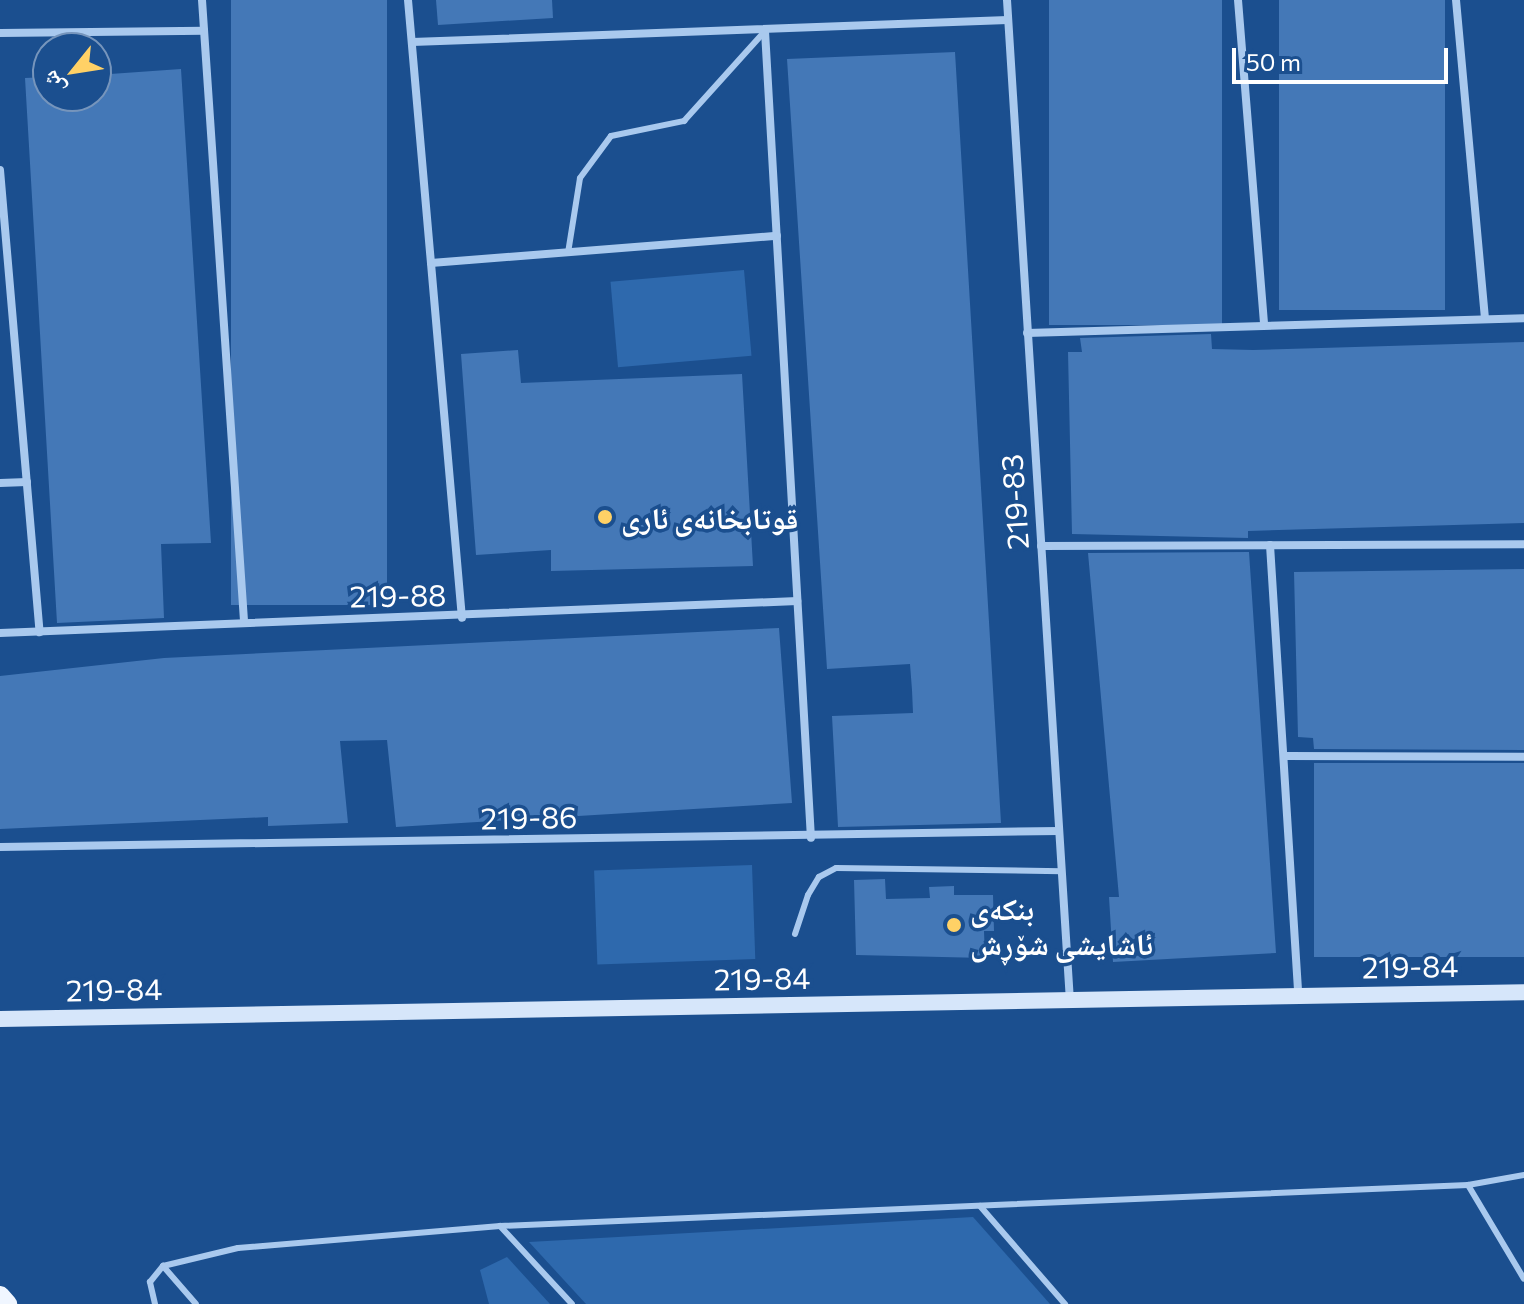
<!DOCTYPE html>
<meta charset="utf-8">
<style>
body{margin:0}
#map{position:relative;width:1524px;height:1304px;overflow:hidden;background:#1b4f8f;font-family:Commissioner,"Noto Naskh Arabic",sans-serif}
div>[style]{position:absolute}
.green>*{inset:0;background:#2e69ad;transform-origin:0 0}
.building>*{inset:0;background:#4478b7;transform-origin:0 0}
.lane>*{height:6px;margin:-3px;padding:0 3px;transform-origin:3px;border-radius:3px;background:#a9c9ee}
.street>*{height:8px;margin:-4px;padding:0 4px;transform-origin:4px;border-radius:4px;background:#a9c9ee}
.secondary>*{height:16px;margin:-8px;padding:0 8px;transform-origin:8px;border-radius:8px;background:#d6e6fa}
.primary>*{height:20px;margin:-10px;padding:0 10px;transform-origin:10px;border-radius:10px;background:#f0f6ff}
.dots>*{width:22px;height:22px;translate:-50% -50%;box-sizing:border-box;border:4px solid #1b4f8f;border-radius:50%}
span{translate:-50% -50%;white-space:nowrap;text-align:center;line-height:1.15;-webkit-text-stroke:7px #1b4f8f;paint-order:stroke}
.street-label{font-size:30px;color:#fff}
.poi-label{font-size:30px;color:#fff;font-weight:700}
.left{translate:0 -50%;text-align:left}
.north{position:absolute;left:32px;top:32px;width:80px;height:80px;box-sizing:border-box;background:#1b4f8f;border:2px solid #7695bc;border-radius:50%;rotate:240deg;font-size:22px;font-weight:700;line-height:32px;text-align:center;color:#fff}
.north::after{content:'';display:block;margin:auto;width:28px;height:36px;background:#ffd166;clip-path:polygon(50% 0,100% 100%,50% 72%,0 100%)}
.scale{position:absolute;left:1232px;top:48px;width:216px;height:36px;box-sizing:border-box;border:4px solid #fff;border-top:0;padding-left:10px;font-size:24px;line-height:28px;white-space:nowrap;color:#fff;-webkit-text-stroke:6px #1b4f8f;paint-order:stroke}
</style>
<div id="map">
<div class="green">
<i style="left:744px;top:270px;width:86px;height:134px;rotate:85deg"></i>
<i style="left:752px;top:865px;width:94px;height:158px;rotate:88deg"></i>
<i style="clip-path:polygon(973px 1217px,1050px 1304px,586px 1304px,529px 1242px)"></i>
<i style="clip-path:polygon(507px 1257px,550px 1304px,489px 1304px,480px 1270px)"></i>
</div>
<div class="building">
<i style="left:231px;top:0;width:156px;height:605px"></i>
<i style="clip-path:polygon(436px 0,552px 0,553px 18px,438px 25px)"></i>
<i style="left:1049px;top:0;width:173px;height:325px"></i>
<i style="left:1279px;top:0;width:166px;height:310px"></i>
<i style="clip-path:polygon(955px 52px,1001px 823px,838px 827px,832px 716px,913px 713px,912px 690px,910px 664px,827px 669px,787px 59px)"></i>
<i style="clip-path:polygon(181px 69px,211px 543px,161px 544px,164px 618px,57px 623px,25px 78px,48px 77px,48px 96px,96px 96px,96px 75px)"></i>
<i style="clip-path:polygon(1211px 334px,1212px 349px,1253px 350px,1524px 342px,1524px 523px,1248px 531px,1248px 538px,1072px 534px,1068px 352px,1082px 352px,1080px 338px)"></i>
<i style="clip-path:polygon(518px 350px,521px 383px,742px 374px,753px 566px,551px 571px,551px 550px,476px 555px,461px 354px)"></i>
<i style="clip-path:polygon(1249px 552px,1276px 953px,1113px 962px,1109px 897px,1119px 897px,1088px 553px)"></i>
<i style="clip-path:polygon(1524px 569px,1524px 750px,1314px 749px,1313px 738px,1298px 737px,1294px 572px)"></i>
<i style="clip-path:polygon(779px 628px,792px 803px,396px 827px,387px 740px,340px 741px,348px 823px,268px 826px,268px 817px,0 829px,0 676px,164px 658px)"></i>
<i style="left:1314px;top:763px;width:210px;height:194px"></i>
<i style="clip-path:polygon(885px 879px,886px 899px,930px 898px,929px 887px,954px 886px,954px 895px,993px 895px,994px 931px,984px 931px,985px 958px,856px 955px,854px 880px)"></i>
</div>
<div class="lane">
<i style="left:568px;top:253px;width:76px;rotate:-80.9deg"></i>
<i style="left:580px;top:178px;width:52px;rotate:-53.6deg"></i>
<i style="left:611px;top:136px;width:75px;rotate:-11.6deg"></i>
<i style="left:684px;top:121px;width:121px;rotate:-48deg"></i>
<i style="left:795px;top:934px;width:41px;rotate:-71.6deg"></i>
<i style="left:808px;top:895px;width:21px;rotate:-59deg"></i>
<i style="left:819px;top:877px;width:19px;rotate:-28deg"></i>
<i style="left:836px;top:868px;width:226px;rotate:0.8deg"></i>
<i style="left:1468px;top:1185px;width:109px;rotate:59.2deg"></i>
<i style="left:980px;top:1206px;width:130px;rotate:49.1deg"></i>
<i style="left:500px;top:1226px;width:106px;rotate:47.3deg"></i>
<i style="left:163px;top:1266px;width:50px;rotate:49deg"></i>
<i style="left:155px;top:1304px;width:23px;rotate:-103deg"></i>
<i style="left:150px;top:1282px;width:21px;rotate:-51deg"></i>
<i style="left:163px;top:1266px;width:77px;rotate:-13.5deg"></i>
<i style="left:238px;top:1248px;width:263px;rotate:-4.8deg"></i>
<i style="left:500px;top:1226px;width:969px;rotate:-2.43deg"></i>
<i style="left:1468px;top:1185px;width:57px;rotate:-10.1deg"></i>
</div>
<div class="street">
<i style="left:202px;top:0;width:622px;rotate:86.13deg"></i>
<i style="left:408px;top:0;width:620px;rotate:85.01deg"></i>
<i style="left:1007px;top:0;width:1002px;rotate:86.4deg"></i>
<i style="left:1238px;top:0;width:326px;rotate:85.4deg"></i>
<i style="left:1456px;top:0;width:320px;rotate:84.8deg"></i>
<i style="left:765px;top:31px;width:808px;rotate:86.74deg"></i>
<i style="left:0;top:33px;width:204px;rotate:-0.6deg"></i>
<i style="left:412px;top:42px;width:596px;rotate:-2.11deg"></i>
<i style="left:0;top:170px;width:464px;rotate:85.1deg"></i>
<i style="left:431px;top:263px;width:347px;rotate:-4.5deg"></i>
<i style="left:1027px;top:333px;width:497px;rotate:-1.7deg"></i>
<i style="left:0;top:483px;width:27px;rotate:-2deg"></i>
<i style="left:1270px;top:545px;width:451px;rotate:86.4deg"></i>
<i style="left:1041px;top:546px;width:483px;rotate:-0.2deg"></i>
<i style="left:0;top:633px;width:798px;rotate:-2.3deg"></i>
<i style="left:1287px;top:756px;width:237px;rotate:0.2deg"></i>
<i style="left:0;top:847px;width:1059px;rotate:-0.87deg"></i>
</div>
<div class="secondary">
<i style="left:0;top:1019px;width:1524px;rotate:-1.01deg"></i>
</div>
<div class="primary">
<i style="left:0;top:1296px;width:11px;rotate:49deg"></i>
</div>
<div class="dots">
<i style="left:605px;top:517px;background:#ffd166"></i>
<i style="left:954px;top:925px;background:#ffd166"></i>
</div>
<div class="street-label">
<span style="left:1014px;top:502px;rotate:-94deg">219-83</span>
<span style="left:398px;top:595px;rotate:-1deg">219-88</span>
<span style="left:529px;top:817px;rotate:-1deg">219-86</span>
<span style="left:1410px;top:966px;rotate:-1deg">219-84</span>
<span style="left:762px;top:978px;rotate:-1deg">219-84</span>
<span style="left:114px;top:989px;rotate:-1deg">219-84</span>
</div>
<div class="poi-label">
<span class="left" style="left:621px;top:517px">قوتابخانەی ئاری</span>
<span class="left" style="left:970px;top:925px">بنکەی<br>ئاشایشی شۆڕش</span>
</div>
<div class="north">ش</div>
<div class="scale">50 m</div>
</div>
